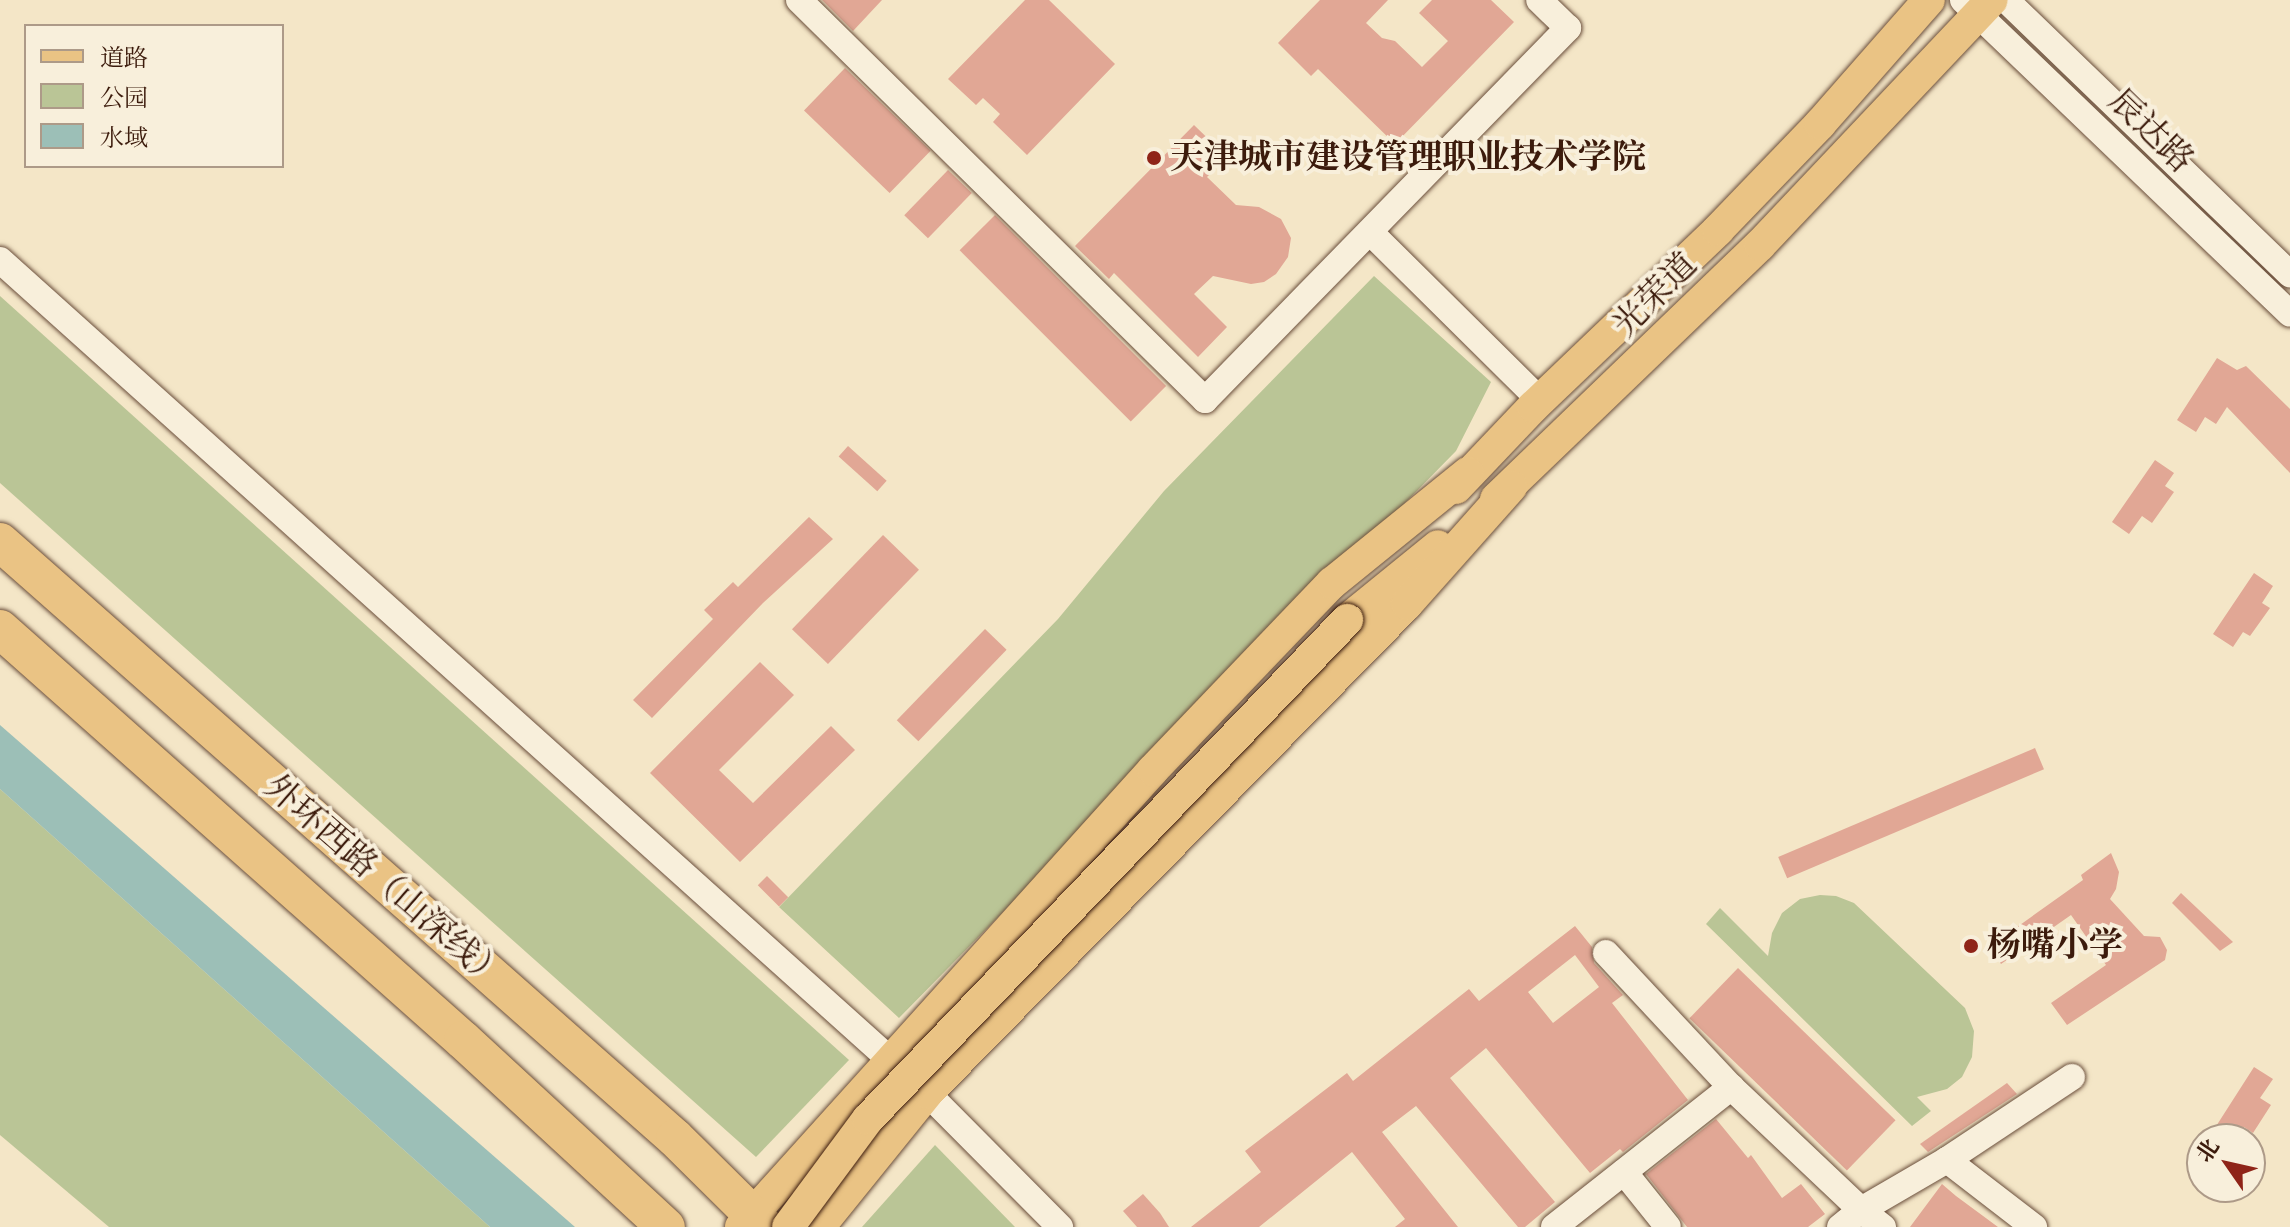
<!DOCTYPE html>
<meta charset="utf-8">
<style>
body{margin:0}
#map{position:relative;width:2290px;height:1227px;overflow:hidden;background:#f4e6c7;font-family:"IM FELL Double Pica","Noto Serif SC",serif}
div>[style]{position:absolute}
.green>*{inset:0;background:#bac596}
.water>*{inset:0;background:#9cbfb7}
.building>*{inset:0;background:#e1a795;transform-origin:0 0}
.roads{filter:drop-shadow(0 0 2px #6a4e3b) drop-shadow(0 0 2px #6a4e3b)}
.minor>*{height:26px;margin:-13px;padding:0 13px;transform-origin:13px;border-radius:13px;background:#f8efdb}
.major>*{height:32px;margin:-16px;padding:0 16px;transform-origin:16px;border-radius:16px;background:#eac384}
.highway>*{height:38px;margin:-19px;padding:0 19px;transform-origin:19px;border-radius:19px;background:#eac384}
.bridges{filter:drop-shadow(0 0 2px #3c1b0c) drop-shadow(0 0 2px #3c1b0c)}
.major-bridge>*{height:32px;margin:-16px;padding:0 16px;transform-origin:16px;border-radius:16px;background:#eac384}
.dots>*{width:22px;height:22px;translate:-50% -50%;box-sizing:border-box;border:4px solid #f8efdb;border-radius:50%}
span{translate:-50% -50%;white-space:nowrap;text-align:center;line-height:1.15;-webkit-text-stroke:8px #f8efdb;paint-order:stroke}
.street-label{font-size:34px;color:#3c1b0c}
.poi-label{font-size:34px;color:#3c1b0c;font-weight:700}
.left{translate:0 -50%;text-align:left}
.legend{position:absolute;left:24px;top:24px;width:260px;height:144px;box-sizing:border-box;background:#f8efdb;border:2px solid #ad9a88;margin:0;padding:10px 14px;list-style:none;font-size:24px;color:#3c1b0c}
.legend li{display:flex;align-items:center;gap:16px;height:40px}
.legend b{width:40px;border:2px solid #ad9a88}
.north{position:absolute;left:2186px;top:1123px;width:80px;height:80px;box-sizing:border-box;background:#f8efdb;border:2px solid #ad9a88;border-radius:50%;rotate:304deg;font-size:22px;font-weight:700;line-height:32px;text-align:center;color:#3c1b0c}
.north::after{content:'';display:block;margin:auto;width:28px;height:36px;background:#8f2418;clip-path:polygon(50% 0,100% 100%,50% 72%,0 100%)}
</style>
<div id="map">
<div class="green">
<i style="clip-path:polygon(1374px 276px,1491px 382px,1456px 451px,899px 1018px,779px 907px,1058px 619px,1164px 491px)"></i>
<i style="clip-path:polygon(0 296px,849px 1060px,756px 1157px,0 483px)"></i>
<i style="clip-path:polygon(0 789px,490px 1227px,109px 1227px,0 1135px)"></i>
<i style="clip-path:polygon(1820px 895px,1836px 896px,1854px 903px,1965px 1008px,1974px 1031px,1972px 1057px,1962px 1077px,1947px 1089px,1917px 1097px,1931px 1111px,1912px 1126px,1706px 924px,1720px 908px,1768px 956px,1772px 933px,1782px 913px,1800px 899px)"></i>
<i style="clip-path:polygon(935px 1145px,1015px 1227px,862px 1227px)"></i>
</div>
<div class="water">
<i style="clip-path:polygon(0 725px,575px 1227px,490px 1227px,0 789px)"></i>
</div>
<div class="building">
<i style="clip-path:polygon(822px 0,882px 0,853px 31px)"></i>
<i style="clip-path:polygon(1025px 0,1049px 0,1115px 64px,1027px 155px,993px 122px,1000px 114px,983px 98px,976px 105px,948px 79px)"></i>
<i style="clip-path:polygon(1320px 0,1388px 0,1366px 23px,1382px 38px,1395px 41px,1422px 67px,1448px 41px,1419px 13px,1432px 0,1491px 0,1514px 22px,1395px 144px,1318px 69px,1311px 76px,1278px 43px)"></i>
<i style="left:845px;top:68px;width:119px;height:59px;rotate:44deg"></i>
<i style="clip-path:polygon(1194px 125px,1227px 157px,1207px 177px,1236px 205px,1259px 207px,1281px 219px,1291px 238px,1288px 257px,1276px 274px,1264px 282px,1251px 284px,1213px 276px,1194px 294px,1227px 327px,1198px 357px,1114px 273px,1109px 279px,1075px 246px)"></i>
<i style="left:948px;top:170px;width:33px;height:63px;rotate:44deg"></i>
<i style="left:995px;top:215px;width:242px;height:50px;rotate:45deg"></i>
<i style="clip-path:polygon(2217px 358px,2237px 370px,2246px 366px,2290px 409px,2290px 473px,2227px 407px,2216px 424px,2205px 417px,2196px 432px,2177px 420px)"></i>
<i style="left:848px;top:446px;width:52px;height:14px;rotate:42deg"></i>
<i style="clip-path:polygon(2155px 460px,2174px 473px,2165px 486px,2174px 492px,2152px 523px,2142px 516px,2129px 534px,2112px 522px)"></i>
<i style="clip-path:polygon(809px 517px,833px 539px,763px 603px,652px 718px,633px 700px,713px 619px,704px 610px,733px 582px,738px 587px)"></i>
<i style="left:883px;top:535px;width:50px;height:131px;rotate:44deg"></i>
<i style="clip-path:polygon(2254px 573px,2273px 586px,2262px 603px,2270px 608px,2250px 636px,2243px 632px,2233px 647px,2213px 634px)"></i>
<i style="left:985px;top:629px;width:30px;height:127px;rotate:44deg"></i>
<i style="clip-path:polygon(760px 662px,794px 695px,719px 770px,753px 803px,831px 726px,855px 750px,740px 862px,650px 773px)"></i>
<i style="left:2035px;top:748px;width:23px;height:279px;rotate:67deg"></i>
<i style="clip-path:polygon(2111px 853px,2119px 872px,2116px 889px,2110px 899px,2144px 936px,2160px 937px,2167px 950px,2165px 960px,2067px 1025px,2051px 1003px,2106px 965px,2071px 915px,2001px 964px,1989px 947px,2083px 880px,2081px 875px)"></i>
<i style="left:767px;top:876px;width:30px;height:13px;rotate:45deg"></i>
<i style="clip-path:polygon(2181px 893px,2233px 942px,2220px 951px,2172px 903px)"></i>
<i style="clip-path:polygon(evenodd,1575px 926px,1592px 947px,1594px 963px,1623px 995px,1612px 1003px,1688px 1100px,1623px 1152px,1620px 1149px,1590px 1173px,1486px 1048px,1450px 1078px,1555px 1202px,1525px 1227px,1518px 1227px,1416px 1106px,1382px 1132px,1458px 1227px,1395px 1227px,1405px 1219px,1352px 1152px,1259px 1227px,1191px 1227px,1261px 1172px,1245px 1151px,1347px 1073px,1353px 1081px,1469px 989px,1479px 1001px,1575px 926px,1575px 955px,1599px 987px,1553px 1023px,1528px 992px,1575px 955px)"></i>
<i style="left:1738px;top:968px;width:219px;height:70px;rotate:44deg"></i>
<i style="clip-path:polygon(2254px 1067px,2273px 1079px,2260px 1098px,2271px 1105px,2253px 1133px,2244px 1127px,2236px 1139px,2225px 1139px,2213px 1131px)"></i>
<i style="clip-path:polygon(2007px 1083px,2017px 1094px,1928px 1152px,1920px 1144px)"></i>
<i style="clip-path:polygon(1716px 1119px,1748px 1158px,1751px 1155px,1782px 1198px,1801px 1184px,1825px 1214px,1808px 1227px,1687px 1227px,1646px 1174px)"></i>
<i style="clip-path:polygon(1942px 1184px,1956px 1196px,1998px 1227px,1910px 1227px)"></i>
<i style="clip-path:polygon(1143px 1194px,1160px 1213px,1169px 1227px,1137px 1227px,1123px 1211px)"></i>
</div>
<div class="roads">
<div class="minor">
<i style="left:799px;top:0;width:570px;rotate:44.57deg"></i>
<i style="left:1205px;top:400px;width:520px;rotate:-45.7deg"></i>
<i style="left:1568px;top:28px;width:40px;rotate:-136deg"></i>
<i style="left:1963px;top:0;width:453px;rotate:43.8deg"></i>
<i style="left:2006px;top:0;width:395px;rotate:44deg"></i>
<i style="left:1371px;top:233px;width:238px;rotate:44.7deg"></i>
<i style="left:0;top:260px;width:1246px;rotate:41.94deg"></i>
<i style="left:927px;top:1093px;width:189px;rotate:45.2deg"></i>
<i style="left:1606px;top:953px;width:183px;rotate:47deg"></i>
<i style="left:1947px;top:1160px;width:150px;rotate:-33.6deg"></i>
<i style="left:1624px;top:1172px;width:70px;rotate:51.3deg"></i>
<i style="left:1554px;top:1227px;width:226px;rotate:-38.3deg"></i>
<i style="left:1731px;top:1087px;width:179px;rotate:43.4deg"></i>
<i style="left:1861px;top:1210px;width:99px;rotate:-30.2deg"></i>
<i style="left:1947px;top:1160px;width:110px;rotate:37.6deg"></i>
<i style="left:1840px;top:1227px;width:27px;rotate:-39deg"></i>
<i style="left:1861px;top:1210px;width:28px;rotate:38deg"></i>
</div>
<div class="major">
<i style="left:1456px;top:488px;width:112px;rotate:-46.5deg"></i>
<i style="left:1533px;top:407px;width:256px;rotate:-43.7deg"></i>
<i style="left:1718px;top:230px;width:147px;rotate:-46.1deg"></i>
<i style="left:1820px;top:124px;width:165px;rotate:-48.7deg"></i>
<i style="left:1496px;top:499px;width:366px;rotate:-43.9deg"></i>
<i style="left:1760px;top:245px;width:337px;rotate:-46.6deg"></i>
<i style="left:1347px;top:620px;width:117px;rotate:-39.1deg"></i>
<i style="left:741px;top:1227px;width:615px;rotate:-47.96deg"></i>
<i style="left:1153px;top:770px;width:259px;rotate:-46.3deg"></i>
<i style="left:1332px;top:583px;width:175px;rotate:-39deg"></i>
<i style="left:819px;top:1227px;width:172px;rotate:-51.1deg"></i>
<i style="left:927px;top:1093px;width:685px;rotate:-45.53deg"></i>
<i style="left:1407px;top:604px;width:157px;rotate:-48.4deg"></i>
</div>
<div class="highway">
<i style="left:0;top:542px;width:900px;rotate:41.44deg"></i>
<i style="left:675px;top:1138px;width:127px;rotate:44.7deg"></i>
<i style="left:0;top:629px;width:619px;rotate:41.6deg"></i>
<i style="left:463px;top:1040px;width:276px;rotate:42.7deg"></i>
</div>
</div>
<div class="bridges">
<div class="major-bridge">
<i style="left:788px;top:1227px;width:134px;rotate:-53.5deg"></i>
<i style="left:868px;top:1119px;width:692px;rotate:-46.17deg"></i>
</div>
</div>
<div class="dots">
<i style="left:1154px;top:158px;background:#8f2418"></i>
<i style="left:1971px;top:946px;background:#8f2418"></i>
</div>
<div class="street-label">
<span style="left:2151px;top:131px;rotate:44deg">辰达路</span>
<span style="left:1655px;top:295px;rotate:-45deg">光荣道</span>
<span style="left:385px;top:882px;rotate:41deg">外环西路（山深线）</span>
</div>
<div class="poi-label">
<span class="left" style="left:1170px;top:158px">天津城市建设管理职业技术学院</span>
<span class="left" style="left:1987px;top:946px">杨嘴小学</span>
</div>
<ul class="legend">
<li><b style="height:10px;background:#eac384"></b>道路</li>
<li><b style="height:22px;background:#bac596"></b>公园</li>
<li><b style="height:22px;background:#9cbfb7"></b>水域</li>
</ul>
<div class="north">北</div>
</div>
